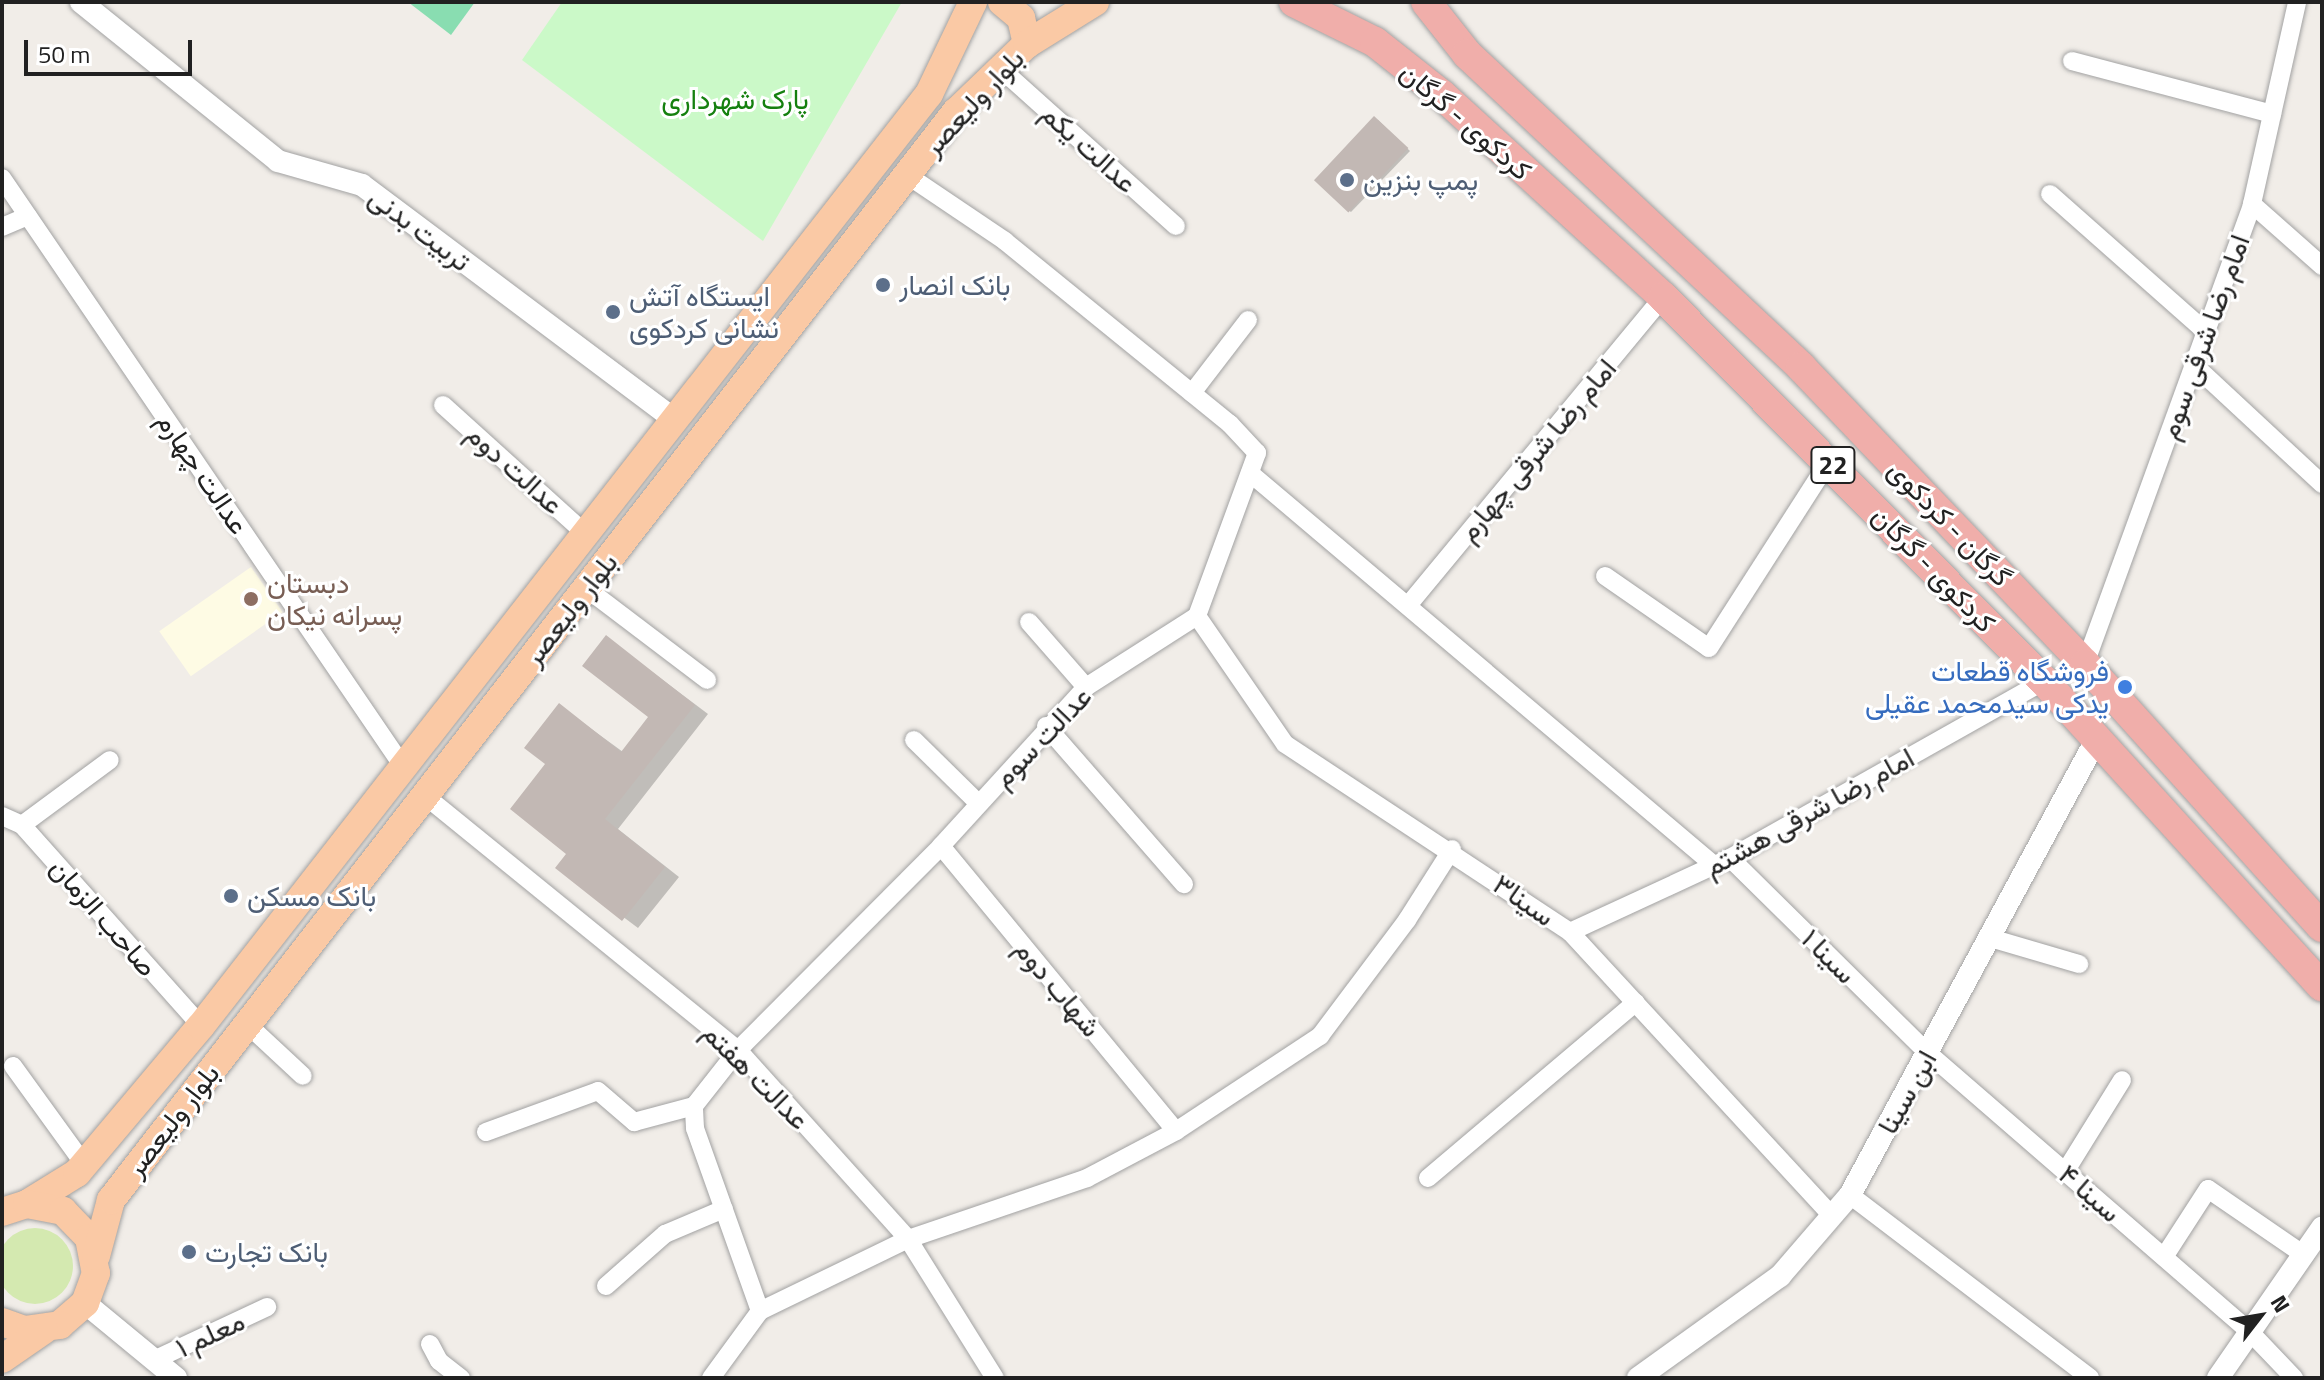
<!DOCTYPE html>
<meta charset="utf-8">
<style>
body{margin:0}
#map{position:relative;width:2324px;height:1380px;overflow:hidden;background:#f1ede8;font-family:"Titillium Web",Vazirmatn,sans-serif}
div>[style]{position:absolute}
.education>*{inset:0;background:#fefbe4;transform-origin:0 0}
.grass>*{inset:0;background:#d4e9b0}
.round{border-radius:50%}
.park>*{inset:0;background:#cbf9c8}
.pitch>*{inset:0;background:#89ddb1}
.shadow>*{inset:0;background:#0003}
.building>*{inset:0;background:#c2b8b4;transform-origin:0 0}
.roads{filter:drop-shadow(0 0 2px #a2a2a2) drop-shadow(0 0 2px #a2a2a2)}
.minor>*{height:18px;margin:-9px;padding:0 9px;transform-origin:9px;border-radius:9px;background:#fff}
.tertiary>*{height:22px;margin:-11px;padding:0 11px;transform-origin:11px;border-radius:11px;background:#fff}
.primary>*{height:28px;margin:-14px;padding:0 14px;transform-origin:14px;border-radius:14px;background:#fac9a5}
.trunk>*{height:30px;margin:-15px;padding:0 15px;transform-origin:15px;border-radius:15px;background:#f0aeaa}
.dots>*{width:22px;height:22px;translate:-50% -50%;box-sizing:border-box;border:4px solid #fff;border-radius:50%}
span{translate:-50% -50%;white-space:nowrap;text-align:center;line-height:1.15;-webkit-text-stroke:6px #fff;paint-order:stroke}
.shield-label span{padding:2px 6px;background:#fff;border:2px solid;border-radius:6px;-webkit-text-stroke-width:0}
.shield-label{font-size:26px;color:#212121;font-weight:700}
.park-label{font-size:28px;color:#15800f}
.street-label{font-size:28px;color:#212121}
.service-label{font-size:28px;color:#4e5e75}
.left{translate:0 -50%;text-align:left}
.education-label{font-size:28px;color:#785e54}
.shop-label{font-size:28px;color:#366cbe}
.right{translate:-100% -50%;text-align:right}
.frame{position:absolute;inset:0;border:4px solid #212121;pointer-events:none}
.north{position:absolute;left:2220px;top:1276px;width:80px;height:80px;-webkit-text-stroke:6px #fff;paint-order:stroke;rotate:59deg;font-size:22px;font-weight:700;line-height:32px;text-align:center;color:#212121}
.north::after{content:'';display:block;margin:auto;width:28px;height:36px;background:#212121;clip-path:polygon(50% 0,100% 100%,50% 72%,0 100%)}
.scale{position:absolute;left:24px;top:40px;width:168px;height:36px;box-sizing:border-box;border:4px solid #212121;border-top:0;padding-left:10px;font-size:24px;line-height:28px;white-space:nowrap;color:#212121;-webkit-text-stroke:6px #fff;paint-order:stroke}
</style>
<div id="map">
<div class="education">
<i style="left:251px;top:567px;width:55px;height:112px;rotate:55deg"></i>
</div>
<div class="grass">
<i class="round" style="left:-3px;top:1228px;width:76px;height:76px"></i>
</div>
<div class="park">
<i style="clip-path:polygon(562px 2px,902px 2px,763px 241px,522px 60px)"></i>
</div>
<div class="pitch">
<i style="clip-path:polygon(408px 2px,475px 2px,451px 35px)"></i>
</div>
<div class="shadow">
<i style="clip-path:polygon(1378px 120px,1410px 151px,1351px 212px,1348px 210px)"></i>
<i style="clip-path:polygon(607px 638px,708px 714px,618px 829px,679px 877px,638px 928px,558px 868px,569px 853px,548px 764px,560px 706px,623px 752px,651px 717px)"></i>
</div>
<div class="building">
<i style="left:1374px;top:116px;width:47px;height:88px;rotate:43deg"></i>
<i style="clip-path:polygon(606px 635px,695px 705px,605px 819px,665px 867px,622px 921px,555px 868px,566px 854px,510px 809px,545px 764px,524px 748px,559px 703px,621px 752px,648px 717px,582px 666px)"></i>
</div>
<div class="roads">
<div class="minor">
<i style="left:2072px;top:61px;width:207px;rotate:14.8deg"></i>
<i style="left:1001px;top:69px;width:235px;rotate:41.9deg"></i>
<i style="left:2px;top:178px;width:714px;rotate:55.73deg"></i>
<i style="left:2050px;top:194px;width:208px;rotate:41.5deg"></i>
<i style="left:2252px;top:204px;width:94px;rotate:41.5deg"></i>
<i style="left:2px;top:227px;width:28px;rotate:-23deg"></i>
<i style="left:2194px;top:365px;width:175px;rotate:42.9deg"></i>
<i style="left:1192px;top:393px;width:92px;rotate:-52.5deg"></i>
<i style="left:443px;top:405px;width:193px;rotate:42.1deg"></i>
<i style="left:1250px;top:473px;width:609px;rotate:40.2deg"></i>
<i style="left:1605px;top:576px;width:126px;rotate:34.7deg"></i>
<i style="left:1709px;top:648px;width:222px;rotate:-57.3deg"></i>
<i style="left:586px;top:588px;width:152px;rotate:37.2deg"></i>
<i style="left:1410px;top:603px;width:397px;rotate:-50.4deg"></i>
<i style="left:1197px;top:616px;width:155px;rotate:55.5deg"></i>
<i style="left:1285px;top:744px;width:341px;rotate:33.4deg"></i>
<i style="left:1570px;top:932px;width:386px;rotate:47.3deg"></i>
<i style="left:1029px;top:622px;width:86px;rotate:48.8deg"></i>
<i style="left:2085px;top:664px;width:489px;rotate:-70deg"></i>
<i style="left:2252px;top:204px;width:207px;rotate:-77.4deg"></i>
<i style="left:1046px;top:726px;width:210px;rotate:48.9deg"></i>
<i style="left:914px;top:740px;width:90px;rotate:44.5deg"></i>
<i style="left:424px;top:795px;width:405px;rotate:39.1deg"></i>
<i style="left:738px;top:1050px;width:254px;rotate:48deg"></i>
<i style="left:908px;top:1239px;width:164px;rotate:58deg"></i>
<i style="left:2px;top:816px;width:22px;rotate:24deg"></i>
<i style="left:22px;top:825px;width:269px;rotate:48.3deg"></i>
<i style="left:22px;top:825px;width:109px;rotate:-36.5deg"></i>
<i style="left:941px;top:846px;width:369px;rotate:50.5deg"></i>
<i style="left:1730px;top:858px;width:278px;rotate:44.6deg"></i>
<i style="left:1928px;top:1053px;width:429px;rotate:40.9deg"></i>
<i style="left:2252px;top:1334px;width:61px;rotate:46.3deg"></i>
<i style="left:1570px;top:932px;width:176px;rotate:-24.8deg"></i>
<i style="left:1730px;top:858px;width:360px;rotate:-29.4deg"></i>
<i style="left:1990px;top:938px;width:93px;rotate:16.3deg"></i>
<i style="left:247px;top:1024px;width:76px;rotate:42.9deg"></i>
<i style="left:13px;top:1066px;width:121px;rotate:54.1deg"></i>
<i style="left:486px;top:1132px;width:119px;rotate:-20.1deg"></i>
<i style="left:598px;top:1091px;width:48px;rotate:40.7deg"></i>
<i style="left:634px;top:1122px;width:62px;rotate:-14.9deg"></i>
<i style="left:2065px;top:1172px;width:108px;rotate:-58.2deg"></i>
<i style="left:1428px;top:1178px;width:272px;rotate:-40.2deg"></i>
<i style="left:1850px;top:1195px;width:302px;rotate:37.3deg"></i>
<i style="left:2164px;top:1257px;width:81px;rotate:-57.1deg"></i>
<i style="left:2208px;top:1189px;width:116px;rotate:34.5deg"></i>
<i style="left:606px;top:1286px;width:79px;rotate:-41.4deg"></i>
<i style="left:665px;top:1234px;width:64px;rotate:-23deg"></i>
<i style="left:760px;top:1311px;width:194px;rotate:-109.6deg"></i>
<i style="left:695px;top:1128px;width:22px;rotate:-93deg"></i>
<i style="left:694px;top:1106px;width:71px;rotate:-51.8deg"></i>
<i style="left:738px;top:1050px;width:288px;rotate:-45.1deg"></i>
<i style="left:941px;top:846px;width:215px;rotate:-47.6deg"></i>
<i style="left:1086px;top:687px;width:132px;rotate:-32.6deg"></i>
<i style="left:1197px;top:616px;width:174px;rotate:-69.8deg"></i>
<i style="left:1257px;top:453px;width:40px;rotate:-133deg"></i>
<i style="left:1230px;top:424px;width:290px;rotate:-140.9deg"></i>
<i style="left:1005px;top:241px;width:118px;rotate:-146deg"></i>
<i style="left:430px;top:1344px;width:19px;rotate:62deg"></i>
<i style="left:439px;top:1361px;width:28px;rotate:38deg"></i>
<i style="left:154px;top:1360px;width:125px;rotate:-25.1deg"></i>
<i style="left:711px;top:1378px;width:83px;rotate:-53.8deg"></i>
<i style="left:760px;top:1311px;width:165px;rotate:-25.9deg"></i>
<i style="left:908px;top:1239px;width:189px;rotate:-18.8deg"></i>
<i style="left:1087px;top:1178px;width:101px;rotate:-27.8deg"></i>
<i style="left:1176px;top:1131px;width:173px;rotate:-33.4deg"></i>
<i style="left:1320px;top:1036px;width:145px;rotate:-53.1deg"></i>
<i style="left:1407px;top:920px;width:84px;rotate:-57.6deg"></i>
</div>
<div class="tertiary">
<i style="left:81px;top:2px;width:253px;rotate:38.9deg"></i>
<i style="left:278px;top:161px;width:87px;rotate:15.9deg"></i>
<i style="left:362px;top:185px;width:390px;rotate:36.9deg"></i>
<i style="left:85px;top:1303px;width:118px;rotate:39.5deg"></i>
<i style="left:1638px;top:1378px;width:175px;rotate:-35.7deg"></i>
<i style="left:1780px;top:1276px;width:107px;rotate:-49.2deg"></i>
<i style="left:1850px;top:1195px;width:517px;rotate:-61.6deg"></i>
<i style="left:2218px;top:1378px;width:183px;rotate:-55.3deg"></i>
</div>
<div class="primary">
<i style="left:1002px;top:2px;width:25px;rotate:40deg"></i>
<i style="left:1021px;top:18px;width:27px;rotate:77deg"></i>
<i style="left:27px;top:1204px;width:59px;rotate:-31.8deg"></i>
<i style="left:77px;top:1173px;width:192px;rotate:-49.9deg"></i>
<i style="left:201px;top:1026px;width:1183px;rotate:-52.01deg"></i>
<i style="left:929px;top:94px;width:102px;rotate:-64.4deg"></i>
<i style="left:2px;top:1212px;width:26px;rotate:-18deg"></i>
<i style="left:27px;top:1204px;width:37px;rotate:11deg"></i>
<i style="left:63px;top:1211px;width:37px;rotate:46deg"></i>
<i style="left:89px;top:1238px;width:36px;rotate:79deg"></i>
<i style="left:96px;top:1273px;width:32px;rotate:110deg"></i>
<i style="left:85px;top:1303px;width:33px;rotate:139deg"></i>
<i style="left:60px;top:1325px;width:36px;rotate:172deg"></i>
<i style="left:24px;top:1330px;width:23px;rotate:-160deg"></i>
<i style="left:96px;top:1256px;width:58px;rotate:-75deg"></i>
<i style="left:111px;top:1200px;width:1378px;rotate:-52.17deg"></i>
<i style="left:956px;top:112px;width:98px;rotate:-43.8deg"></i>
<i style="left:1027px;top:44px;width:80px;rotate:-31.7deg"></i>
<i style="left:2px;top:1359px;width:51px;rotate:-34.6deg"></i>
</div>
<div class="trunk">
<i style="left:1294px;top:2px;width:90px;rotate:26.3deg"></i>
<i style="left:1375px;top:42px;width:85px;rotate:38.3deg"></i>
<i style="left:1442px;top:95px;width:299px;rotate:42.4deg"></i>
<i style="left:1663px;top:297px;width:541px;rotate:45.22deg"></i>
<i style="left:2044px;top:681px;width:413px;rotate:47.7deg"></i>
<i style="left:1426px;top:2px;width:66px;rotate:51.7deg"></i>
<i style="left:1467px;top:54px;width:458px;rotate:43.1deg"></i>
<i style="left:1801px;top:367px;width:411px;rotate:46.3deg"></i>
<i style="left:2085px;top:664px;width:354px;rotate:48deg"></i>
</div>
</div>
<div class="dots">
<i style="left:1347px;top:180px;background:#5c6f8a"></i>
<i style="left:883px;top:285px;background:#5c6f8a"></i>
<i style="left:613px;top:312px;background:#5c6f8a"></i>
<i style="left:251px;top:599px;background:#8d6e63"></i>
<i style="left:2125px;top:687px;background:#3f7fe0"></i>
<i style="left:231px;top:896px;background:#5c6f8a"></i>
<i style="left:189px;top:1252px;background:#5c6f8a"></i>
</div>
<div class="shield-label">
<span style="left:1833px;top:465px">22</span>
</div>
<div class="park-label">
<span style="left:735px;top:99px">پارک شهرداری</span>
</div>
<div class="street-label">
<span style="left:973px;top:102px;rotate:-47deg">بلوار ولیعصر</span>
<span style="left:1466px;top:121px;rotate:41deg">کردکوی - گرگان</span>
<span style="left:1089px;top:148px;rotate:42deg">عدالت یکم</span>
<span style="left:420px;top:229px;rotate:37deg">تربیت بدنی</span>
<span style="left:2204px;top:337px;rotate:-70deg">امام رضا شرقی سوم</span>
<span style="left:1537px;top:450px;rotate:-50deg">امام رضا شرقی چهارم</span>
<span style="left:515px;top:469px;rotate:42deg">عدالت دوم</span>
<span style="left:203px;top:473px;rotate:56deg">عدالت چهارم</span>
<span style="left:1950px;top:523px;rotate:46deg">گرگان - کردکوی</span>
<span style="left:1934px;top:569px;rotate:46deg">کردکوی - گرگان</span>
<span style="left:570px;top:609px;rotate:-52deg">بلوار ولیعصر</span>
<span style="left:1042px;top:737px;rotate:-46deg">عدالت سوم</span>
<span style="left:1809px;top:812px;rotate:-29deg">امام رضا شرقی هشتم</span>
<span style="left:1524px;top:900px;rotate:35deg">سینا۳</span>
<span style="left:104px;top:917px;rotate:49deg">صاحب الزمان</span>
<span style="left:1829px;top:956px;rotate:45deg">سینا ۱</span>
<span style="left:1058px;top:988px;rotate:50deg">شهاب دوم</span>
<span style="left:756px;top:1076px;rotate:45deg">عدالت هفتم</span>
<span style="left:1907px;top:1092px;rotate:-61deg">ابن سینا</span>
<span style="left:172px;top:1120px;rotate:-52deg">بلوار ولیعصر</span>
<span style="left:2090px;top:1193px;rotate:41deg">سینا ۴</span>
<span style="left:210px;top:1334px;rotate:-25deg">معلم ۱</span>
</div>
<div class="service-label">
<span class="left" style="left:1363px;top:180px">پمپ بنزین</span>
<span class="left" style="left:899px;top:285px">بانک انصار</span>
<span class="left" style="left:629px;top:312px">ایستگاه آتش<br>نشانی کردکوی</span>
<span class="left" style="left:247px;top:896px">بانک مسکن</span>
<span class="left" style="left:205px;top:1252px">بانک تجارت</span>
</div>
<div class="education-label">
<span class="left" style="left:267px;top:599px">دبستان<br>پسرانه نیکان</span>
</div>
<div class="shop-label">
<span class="right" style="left:2109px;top:687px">فروشگاه قطعات<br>یدکی سیدمحمد عقیلی</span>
</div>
<div class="frame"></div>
<div class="north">N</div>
<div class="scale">50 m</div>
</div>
